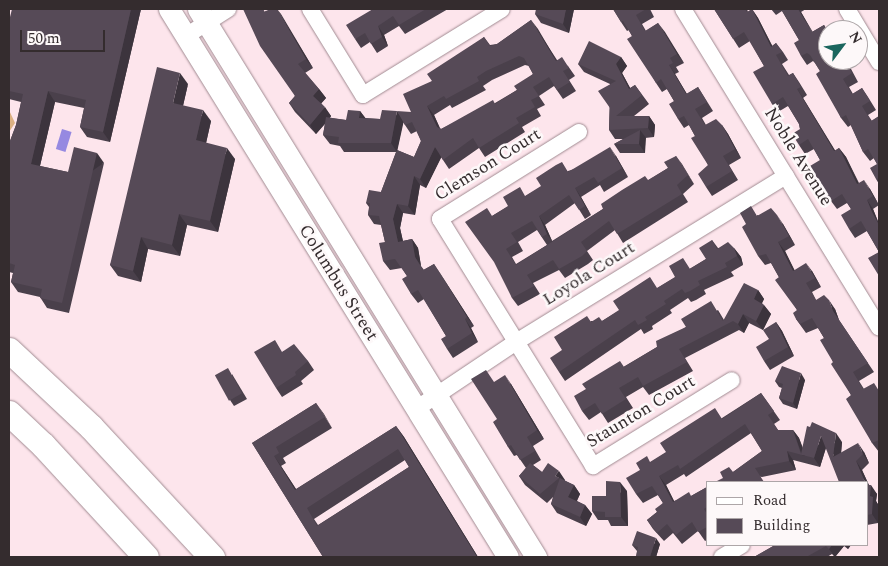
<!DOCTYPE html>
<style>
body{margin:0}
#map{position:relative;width:888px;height:566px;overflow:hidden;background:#fde5ec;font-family:Spectral,serif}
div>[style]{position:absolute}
.green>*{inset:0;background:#dbb082}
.water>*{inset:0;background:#9689e1;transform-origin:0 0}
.roads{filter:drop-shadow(0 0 1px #a18b92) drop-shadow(0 0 1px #a18b92)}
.minor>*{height:16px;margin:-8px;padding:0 8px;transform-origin:8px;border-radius:8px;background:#fff}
.major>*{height:21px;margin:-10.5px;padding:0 10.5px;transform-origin:10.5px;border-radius:10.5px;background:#fff}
.highway>*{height:25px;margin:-12.5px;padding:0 12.5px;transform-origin:12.5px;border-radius:12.5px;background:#fff}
.wall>*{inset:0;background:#4a404b}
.shaded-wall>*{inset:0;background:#3c343d;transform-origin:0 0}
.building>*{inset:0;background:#564a57;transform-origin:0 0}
span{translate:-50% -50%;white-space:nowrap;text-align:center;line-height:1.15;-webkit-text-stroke:5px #fdf8f9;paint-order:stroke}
.street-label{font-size:18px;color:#342c2e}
.frame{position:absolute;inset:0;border:10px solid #342c2e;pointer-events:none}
.legend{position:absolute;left:706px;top:481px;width:162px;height:65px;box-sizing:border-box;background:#fdf8f9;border:1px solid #ada6a8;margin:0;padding:6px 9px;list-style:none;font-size:15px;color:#342c2e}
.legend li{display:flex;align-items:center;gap:10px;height:25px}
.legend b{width:25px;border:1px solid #ada6a8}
.north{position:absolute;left:818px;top:20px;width:50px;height:50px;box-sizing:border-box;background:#fdf8f9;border:1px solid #ada6a8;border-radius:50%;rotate:59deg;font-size:14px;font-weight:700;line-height:20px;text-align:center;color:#342c2e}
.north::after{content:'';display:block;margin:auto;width:18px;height:22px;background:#1b665e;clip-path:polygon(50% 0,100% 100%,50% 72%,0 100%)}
.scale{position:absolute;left:20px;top:30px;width:85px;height:22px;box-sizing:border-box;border:2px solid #342c2e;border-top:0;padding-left:6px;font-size:15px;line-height:18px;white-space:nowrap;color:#342c2e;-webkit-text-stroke:4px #fdf8f9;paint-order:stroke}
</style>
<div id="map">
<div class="green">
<i style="clip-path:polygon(9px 110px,15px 123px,9px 132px)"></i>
</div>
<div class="water">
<i style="left:62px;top:129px;width:10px;height:21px;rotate:17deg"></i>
</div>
<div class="roads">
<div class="minor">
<i style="left:310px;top:9px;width:101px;rotate:58.4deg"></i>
<i style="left:363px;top:95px;width:163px;rotate:-31.7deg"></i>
<i style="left:683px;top:9px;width:374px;rotate:58.4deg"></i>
<i style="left:847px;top:9px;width:62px;rotate:58.9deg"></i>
<i style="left:186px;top:36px;width:50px;rotate:-32.7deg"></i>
<i style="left:579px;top:132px;width:164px;rotate:148deg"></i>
<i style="left:440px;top:219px;width:291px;rotate:58.2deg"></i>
<i style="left:593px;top:466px;width:163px;rotate:-31.7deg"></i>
<i style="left:416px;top:409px;width:120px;rotate:-33.8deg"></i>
<i style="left:516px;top:342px;width:317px;rotate:-31.6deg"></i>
<i style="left:722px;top:557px;width:23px;rotate:-31deg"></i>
</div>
<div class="major">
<i style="left:169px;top:9px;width:644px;rotate:58.26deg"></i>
<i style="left:198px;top:9px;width:644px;rotate:58.33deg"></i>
</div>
<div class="highway">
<i style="left:9px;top:350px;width:112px;rotate:43.2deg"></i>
<i style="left:91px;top:427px;width:178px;rotate:47.1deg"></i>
<i style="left:9px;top:413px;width:47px;rotate:43.3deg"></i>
<i style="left:43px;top:445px;width:152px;rotate:47.4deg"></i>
</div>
</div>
<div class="wall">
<i style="clip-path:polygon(141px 9px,110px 142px,87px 137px,80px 127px,84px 108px,55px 102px,40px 166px,68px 172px,104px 163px,69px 313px,47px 308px,40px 297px,18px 292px,11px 282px,13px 273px,9px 272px,9px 141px,10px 141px,16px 125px,21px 102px,9px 99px,9px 21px)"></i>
<i style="clip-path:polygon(evenodd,277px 9px,313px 68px,305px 73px,319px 89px,326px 98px,321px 103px,331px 116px,330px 118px,346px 120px,360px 111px,365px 118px,380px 119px,411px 112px,432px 81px,484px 37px,490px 45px,497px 44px,531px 20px,557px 60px,568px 66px,575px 76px,569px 80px,576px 91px,563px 99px,554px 86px,539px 96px,545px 105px,537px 109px,541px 116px,522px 127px,525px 132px,485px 157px,479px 148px,449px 169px,441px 157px,426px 188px,420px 185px,415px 215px,403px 213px,400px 228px,403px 241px,412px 239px,418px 248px,421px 266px,424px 270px,434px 264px,474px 326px,471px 328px,478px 342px,453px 358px,447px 349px,446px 336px,424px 299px,418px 303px,411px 294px,407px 276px,402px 268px,390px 270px,383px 261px,385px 242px,381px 225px,374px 224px,368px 215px,369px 207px,366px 203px,381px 192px,396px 152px,344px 152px,340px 146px,330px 144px,323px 135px,325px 124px,316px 134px,295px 112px,289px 103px,295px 96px,265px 11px,277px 9px,525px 65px,529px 66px,533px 74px,517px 90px,495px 103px,441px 129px,440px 128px,434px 115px,450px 105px,452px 108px,486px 90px,483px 86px,492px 80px,525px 65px,277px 9px,403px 122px,411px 134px,417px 131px,421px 141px,414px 157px,397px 150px,403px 122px)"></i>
<i style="clip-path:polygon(373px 9px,448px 9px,405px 34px,399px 26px,384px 35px,388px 46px,377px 53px,370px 42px,361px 48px,355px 39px)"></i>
<i style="clip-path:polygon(574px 9px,569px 33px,541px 23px,535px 14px)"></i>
<i style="clip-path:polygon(613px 9px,650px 9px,654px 17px,642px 24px,646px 31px,658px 23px,684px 63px,676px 67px,679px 72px,675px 74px,687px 94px,698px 87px,713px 111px,702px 118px,706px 125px,722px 125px,728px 134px,741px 158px,729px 165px,738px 180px,712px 196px,706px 187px,708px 165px,695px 136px,689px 125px,684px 128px,678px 119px,674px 101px,667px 89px,662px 92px,656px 83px,632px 36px,629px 30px,627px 31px,621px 22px)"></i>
<i style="clip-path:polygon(714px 9px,747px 9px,748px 12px,752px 9px,758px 18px,772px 46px,776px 43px,783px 52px,788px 60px,782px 64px,789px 75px,793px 73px,799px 82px,807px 95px,803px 98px,835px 151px,839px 148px,846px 157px,859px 183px,870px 189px,879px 205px,873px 209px,878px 221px,879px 252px,867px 231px,855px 238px,849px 229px,851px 209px,847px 203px,837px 209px,831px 201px,820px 160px,814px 149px,805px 154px,799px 145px,800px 129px,799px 124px,788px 106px,778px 112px,772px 104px,764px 66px,750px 41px,739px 48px)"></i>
<i style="clip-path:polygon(771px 9px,806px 9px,801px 12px,812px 32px,824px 25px,828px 31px,828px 60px,834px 64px,850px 67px,858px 82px,849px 87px,853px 94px,862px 88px,868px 97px,876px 110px,868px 115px,872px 121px,879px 116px,879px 184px,876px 179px,877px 164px,874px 158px,870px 161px,863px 152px,851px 125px,848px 127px,841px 118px,820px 71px,815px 63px,813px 61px,807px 65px,801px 56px,799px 40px,782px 11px,776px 15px)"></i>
<i style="clip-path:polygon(621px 57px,627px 66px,622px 73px,630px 88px,635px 85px,649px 104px,634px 116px,649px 116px,655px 125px,654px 137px,645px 138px,645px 153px,620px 153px,614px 144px,623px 139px,615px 139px,609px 130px,610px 84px,584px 72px,578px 64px)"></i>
<i style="clip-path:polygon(188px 84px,183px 106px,211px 121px,206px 143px,235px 159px,218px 232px,187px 225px,180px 256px,148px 249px,141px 282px,118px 276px,110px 265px)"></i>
<i style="clip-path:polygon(evenodd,616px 156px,628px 177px,604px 192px,600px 185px,581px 197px,591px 215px,585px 219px,575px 203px,545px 225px,552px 241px,668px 168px,676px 156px,694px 184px,683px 194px,688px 202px,623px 243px,615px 230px,587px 251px,593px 260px,588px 264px,565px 278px,559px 270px,533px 283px,540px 294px,518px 306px,512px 298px,492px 216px,568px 171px,616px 156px,537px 230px,547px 245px,516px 264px,512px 257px,523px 251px,518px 242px,537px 230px)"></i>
<i style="clip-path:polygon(757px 215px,783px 224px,795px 245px,785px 251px,794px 270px,812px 271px,821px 287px,812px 292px,816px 300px,835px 309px,839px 320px,874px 372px,859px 381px,864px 389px,879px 390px,879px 452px,872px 443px,851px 395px,833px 362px,824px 338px,818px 328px,806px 333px,796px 319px,797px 310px,771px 263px,765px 265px,758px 256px)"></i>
<i style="clip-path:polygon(712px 240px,718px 248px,734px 248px,741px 257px,743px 265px,731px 272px,734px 276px,704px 290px,706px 294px,696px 300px,691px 302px,688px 298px,670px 310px,672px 313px,652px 326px,653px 329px,644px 334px,641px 329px,565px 381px,559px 372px,562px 350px,591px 321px,602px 321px,706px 259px)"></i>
<i style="clip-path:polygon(758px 290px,764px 299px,762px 303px,771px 314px,763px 330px,749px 323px,744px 333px,739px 330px,685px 358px,693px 371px,649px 395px,643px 387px,626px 397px,633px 408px,608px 423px,601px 412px,589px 420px,582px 411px,586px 389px,657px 347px,686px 327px,718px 310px,724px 320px)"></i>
<i style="clip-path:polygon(776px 322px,782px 331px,794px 356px,770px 370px,764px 361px,769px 339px)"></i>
<i style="clip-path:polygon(283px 351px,308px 361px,314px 370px,301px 381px,303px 384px,282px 397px,276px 388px)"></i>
<i style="clip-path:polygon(232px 374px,247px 399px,234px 406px,230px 400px)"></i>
<i style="clip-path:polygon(805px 380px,797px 409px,783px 404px,779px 398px,782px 388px,779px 387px,775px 381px)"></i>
<i style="clip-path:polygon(495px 382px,511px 384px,544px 439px,533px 446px,541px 460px,533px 465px,542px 472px,565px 480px,565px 481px,574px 485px,580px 494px,577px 501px,585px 505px,592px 514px,586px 526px,557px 513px,551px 504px,553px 497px,547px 503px,525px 485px,519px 476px,526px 468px,517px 455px,514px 456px,508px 447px,497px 419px)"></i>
<i style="clip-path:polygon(761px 393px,780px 420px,774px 424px,778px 430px,793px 430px,799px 438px,803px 448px,842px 442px,841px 453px,864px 452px,869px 463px,862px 470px,869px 485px,877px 494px,876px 501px,879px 506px,878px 523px,867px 525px,867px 482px,826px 448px,820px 467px,793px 460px,796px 470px,762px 477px,733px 472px,762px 451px,751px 433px,686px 477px,684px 474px,666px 485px,674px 501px,691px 496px,707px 487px,707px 540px,705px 541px,698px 531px,682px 544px,673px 533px,664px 541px,653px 529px,647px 520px,657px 512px,663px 503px,658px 495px,643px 503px,636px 494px,640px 470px,651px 462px,722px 418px)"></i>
<i style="clip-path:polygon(evenodd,316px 403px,332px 428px,283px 458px,286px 463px,281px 466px,296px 489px,396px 426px,404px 437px,478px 557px,323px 557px,252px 443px,316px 403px,405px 460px,409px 467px,318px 525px,314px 519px,405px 460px)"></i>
<i style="clip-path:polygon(627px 491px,628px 526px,611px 526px,608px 520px,598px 520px,592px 511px,606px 496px)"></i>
<i style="clip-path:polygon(660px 544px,656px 557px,636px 557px,637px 551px,632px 545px)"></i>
<i style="clip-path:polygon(775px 545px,851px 545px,848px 549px,844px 546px,835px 557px,832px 554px,827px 557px,754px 557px)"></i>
</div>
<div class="shaded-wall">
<i style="clip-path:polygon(131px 9px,141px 9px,110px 142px,103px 132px)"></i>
<i style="clip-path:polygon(277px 9px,281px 14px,313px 68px,306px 59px)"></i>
<i style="clip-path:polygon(566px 9px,574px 9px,569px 33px,563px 24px)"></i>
<i style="clip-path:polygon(752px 9px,758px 18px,777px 55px,771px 47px)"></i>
<i style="clip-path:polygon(798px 9px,801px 12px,818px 41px,812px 32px)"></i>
<i style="clip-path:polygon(531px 20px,538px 29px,562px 70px,556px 61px)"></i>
<i style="clip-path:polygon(658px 23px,665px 32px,684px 63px,677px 54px)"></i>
<i style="clip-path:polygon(378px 26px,384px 35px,388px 46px,382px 37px)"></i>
<i style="clip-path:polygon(621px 57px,627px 66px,622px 73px,635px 97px,629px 89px,616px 64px)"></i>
<i style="clip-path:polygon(669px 65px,675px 74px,692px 103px,686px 94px)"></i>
<i style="clip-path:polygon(180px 73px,188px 84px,181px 114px,173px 103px)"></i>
<i style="clip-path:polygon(319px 89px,326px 98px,320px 105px,313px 96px)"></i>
<i style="clip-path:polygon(797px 89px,803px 98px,841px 160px,834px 151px)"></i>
<i style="clip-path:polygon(48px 91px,55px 102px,38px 174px,31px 164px)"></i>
<i style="clip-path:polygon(427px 106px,434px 115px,443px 136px,437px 127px)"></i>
<i style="clip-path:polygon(325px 107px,331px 116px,316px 134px,310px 125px)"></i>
<i style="clip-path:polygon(203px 110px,211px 121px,204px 152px,196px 140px)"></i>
<i style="clip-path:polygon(360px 111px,367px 120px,359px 118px)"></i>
<i style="clip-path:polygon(397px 111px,404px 120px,397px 152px,391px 143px)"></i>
<i style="clip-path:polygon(649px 116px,655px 125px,654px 137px,648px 128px)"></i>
<i style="clip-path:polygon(722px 125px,728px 134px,741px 158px,735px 149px)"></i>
<i style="clip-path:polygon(640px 130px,646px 138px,645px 153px,639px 144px)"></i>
<i style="clip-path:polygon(435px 147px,442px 156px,426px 188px,420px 179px)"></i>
<i style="clip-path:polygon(610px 147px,616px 156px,628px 177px,622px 168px)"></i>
<i style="clip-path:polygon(227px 148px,235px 159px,218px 232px,210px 221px)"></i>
<i style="clip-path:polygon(839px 148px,846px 157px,863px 193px,857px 184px)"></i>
<i style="left:97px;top:153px;width:12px;height:154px;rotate:55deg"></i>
<i style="clip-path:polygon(676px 156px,682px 164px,694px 184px,688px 175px)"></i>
<i style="clip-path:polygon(414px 176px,420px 185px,415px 215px,408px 206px)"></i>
<i style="clip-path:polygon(864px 180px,870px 189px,879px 205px,873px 196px)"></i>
<i style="clip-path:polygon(575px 188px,581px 197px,591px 215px,585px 206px)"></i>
<i style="clip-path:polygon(867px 200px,873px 209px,879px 225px,872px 212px)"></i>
<i style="clip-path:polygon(397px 204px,403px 213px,400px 228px,405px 251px,398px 242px,393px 219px)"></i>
<i style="clip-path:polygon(179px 214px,187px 225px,180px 256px,172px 245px)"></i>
<i style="clip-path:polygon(777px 215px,783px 224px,795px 245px,789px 236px)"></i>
<i style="clip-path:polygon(539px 216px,545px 225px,553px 243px,547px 234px)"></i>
<i style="clip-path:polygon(141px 237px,148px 249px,141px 282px,133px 271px)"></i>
<i style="clip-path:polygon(412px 239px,418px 248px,421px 266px,415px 257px)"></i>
<i style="clip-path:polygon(778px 242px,785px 251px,799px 279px,793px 271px)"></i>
<i style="clip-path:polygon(734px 248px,741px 257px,743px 265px,737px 256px)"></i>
<i style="clip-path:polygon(806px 263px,812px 271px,821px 287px,815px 278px)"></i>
<i style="clip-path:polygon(434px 264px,440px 273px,474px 326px,467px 317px)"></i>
<i style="clip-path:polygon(758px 290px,764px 299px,760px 307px,754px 299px)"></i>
<i style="clip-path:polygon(829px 300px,835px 309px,839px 320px,874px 372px,833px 311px)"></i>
<i style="clip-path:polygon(764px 305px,771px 314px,763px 330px,756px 321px)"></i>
<i style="clip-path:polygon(743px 314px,749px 323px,744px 333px,738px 324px)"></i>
<i style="clip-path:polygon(465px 319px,471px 328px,478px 342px,472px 333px)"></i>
<i style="clip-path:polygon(776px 322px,782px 331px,794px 356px,788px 347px)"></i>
<i style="clip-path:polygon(801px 373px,805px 380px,797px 409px,793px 403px)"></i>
<i style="clip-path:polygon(505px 375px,511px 384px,544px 439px,537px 430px)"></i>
<i style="clip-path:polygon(316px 403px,324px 414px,332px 428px,325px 417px)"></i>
<i style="clip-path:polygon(396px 426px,404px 437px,478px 557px,477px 557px)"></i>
<i style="clip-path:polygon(793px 430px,799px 438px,805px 456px,802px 455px)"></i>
<i style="clip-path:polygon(836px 433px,842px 442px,840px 466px,833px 457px)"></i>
<i style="clip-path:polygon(821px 436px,827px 444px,820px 467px,814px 458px)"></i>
<i style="clip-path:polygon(858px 443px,864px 452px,869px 463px,863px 454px)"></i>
<i style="clip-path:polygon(787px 451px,793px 460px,796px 470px,789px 461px)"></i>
<i style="clip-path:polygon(274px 456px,281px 466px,303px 500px,295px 490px)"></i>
<i style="clip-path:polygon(856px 461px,862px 470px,870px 488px,871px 485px,877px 494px,876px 501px,879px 506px,878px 523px,872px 514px,867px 482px,865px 482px)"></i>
<i style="clip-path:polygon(559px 471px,565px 480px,563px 483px,559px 478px,555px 476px)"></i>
<i style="clip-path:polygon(659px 476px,666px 485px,679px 511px,673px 502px)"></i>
<i style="clip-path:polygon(620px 482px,627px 491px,628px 526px,621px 517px)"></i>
<i style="clip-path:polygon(574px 485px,580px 494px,574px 506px,568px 497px)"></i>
<i style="clip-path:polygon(585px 505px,592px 514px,586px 526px,580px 517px)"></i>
<i style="clip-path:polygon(656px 538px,660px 544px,656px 557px,650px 557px)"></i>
<i style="clip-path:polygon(832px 545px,844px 545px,844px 546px,835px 557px,829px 549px)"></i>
<i style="clip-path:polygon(845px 545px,851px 545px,848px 549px)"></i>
</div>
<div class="building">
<i style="clip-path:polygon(12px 9px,131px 9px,103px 132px,80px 127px,86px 100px,48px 91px,31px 164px,68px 172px,74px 147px,97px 153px,62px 303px,40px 298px,42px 289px,11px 282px,15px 265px,9px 263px,9px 141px,10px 141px,16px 125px,23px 94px,9px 91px,9px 21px)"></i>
<i style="clip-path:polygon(243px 9px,263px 9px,265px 12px,270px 9px,277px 9px,306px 59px,298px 64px,319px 89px,313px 96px,325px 107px,310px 125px,289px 103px,295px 96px,260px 46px)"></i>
<i style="clip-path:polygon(373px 9px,426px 9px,399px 25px,393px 16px,378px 26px,382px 37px,371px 44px,365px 33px,355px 39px,346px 25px)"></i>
<i style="clip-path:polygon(536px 9px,566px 9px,563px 24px,535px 14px)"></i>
<i style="clip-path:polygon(613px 9px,646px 9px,636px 15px,645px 31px,658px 23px,677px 54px,670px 58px,673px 63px,669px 65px,686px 94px,698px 87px,707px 102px,695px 109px,705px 125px,716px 119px,722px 125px,735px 149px,723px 156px,732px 171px,706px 187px,698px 174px,708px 165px,691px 138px,695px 136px,684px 116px,678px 119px,669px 104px,674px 101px,661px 79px,656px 83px,627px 39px,632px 36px,623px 21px,621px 22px)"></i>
<i style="clip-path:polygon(714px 9px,745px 9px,747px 12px,752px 9px,771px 47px,776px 43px,782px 52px,776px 55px,788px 76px,793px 73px,801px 87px,797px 89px,834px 151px,839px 148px,857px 184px,864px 180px,873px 196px,867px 200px,872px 212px,879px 225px,879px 276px,868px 258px,879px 252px,861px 221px,849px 229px,841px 215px,851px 209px,842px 194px,831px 201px,810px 166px,820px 160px,808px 139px,799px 145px,792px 134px,800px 129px,799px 124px,783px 97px,772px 104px,753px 72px,764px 66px,744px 32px,733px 39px)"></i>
<i style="clip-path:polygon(781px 9px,798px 9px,812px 32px,824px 25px,828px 32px,828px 44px,823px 47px,828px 56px,828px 60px,830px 60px,833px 65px,841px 60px,845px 60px,852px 73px,843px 79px,852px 94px,862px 88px,870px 101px,862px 106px,871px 121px,879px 116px,879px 178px,876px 179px,870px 168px,877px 164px,868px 149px,863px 152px,846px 115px,841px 118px,816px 74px,820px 71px,810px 55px,807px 53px,801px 56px,794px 43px,799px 40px)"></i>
<i style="clip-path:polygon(evenodd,531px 20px,556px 61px,562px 57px,569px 68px,563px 71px,570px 82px,557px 90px,549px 77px,533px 87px,539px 96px,531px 100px,535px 107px,516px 118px,519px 123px,479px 148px,473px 138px,443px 160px,435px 147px,420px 179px,414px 176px,408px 206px,397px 204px,393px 219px,398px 242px,412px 239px,415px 257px,423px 270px,434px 264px,467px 317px,465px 319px,472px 333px,447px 349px,441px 339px,446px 336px,418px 290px,411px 294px,402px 279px,407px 276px,395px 259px,383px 261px,379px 243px,385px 242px,379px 216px,368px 215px,370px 203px,366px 203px,369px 190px,381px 192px,397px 150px,414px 157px,421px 141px,412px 122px,405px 125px,397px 111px,391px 143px,338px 143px,339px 137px,323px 135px,326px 117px,346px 120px,348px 110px,360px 111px,359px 118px,380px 119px,382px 110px,411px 112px,403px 94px,432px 81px,427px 74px,484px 37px,490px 46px,497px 44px,531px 20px,519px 56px,524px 58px,533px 74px,514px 86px,517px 90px,495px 104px,493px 100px,441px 129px,437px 127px,427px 106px,444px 96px,446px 99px,479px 81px,477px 77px,486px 71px,519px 56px)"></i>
<i style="clip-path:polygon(589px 41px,621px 57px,616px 64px,629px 89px,635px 85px,642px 95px,616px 116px,649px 116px,648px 128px,609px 130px,610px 108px,598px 91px,616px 81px,578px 64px)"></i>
<i style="clip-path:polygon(157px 67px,180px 73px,173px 103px,203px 110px,196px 140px,227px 148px,210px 221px,179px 214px,172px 245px,141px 237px,133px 271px,110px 265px)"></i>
<i style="clip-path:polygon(640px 130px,639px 144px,614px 144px)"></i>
<i style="clip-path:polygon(610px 147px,622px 168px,598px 183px,594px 177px,575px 188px,585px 206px,579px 210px,569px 195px,539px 216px,547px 234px,542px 237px,532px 221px,511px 233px,517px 242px,506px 249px,516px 265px,603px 209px,601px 204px,622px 190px,645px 176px,648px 180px,668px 168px,664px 162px,676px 156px,688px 175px,677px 185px,682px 194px,617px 234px,609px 221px,581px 242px,587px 251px,582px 256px,559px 269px,553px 260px,527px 275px,534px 286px,512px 298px,494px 262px,465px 222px,487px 208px,492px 216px,508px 206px,503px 197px,520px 187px,525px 196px,541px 186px,536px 178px,556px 165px,562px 162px,568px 172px)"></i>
<i style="clip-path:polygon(751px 206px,757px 216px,771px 208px,777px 215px,789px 236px,778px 242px,793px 271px,806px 263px,815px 278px,806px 283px,816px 300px,824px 295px,829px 300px,833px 311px,868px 363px,853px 372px,863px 389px,874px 383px,879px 391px,879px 440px,872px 443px,846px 399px,851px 395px,831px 364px,833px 362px,820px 340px,824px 338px,812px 318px,800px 324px,796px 319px,793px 313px,797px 310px,775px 280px,779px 277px,766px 254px,758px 256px,742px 227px,746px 224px,740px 213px)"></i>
<i style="clip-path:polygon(712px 240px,717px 249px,728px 242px,734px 248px,737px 256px,725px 263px,727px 267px,698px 281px,700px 285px,690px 291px,685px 293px,682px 289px,664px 301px,666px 304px,645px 317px,647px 320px,638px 325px,635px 320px,559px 372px,550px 358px,562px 350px,554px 337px,587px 316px,591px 322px,599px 317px,602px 321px,619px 310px,613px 301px,650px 277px,657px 288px,675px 277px,669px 266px,683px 258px,690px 269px,706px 259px,699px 248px)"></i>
<i style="clip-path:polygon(744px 283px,758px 290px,754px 299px,764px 305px,756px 321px,743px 314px,738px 324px,733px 321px,679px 349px,687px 362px,643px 386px,638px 377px,619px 388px,626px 399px,602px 414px,595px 403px,582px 411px,574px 396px,586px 389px,582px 384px,620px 361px,624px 367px,657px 347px,656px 341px,686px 327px,681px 319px,711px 301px,723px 321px)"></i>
<i style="clip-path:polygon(776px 322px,788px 347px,764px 361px,756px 347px,769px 339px,763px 330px)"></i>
<i style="clip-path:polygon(275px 340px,282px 352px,294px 344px,308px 361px,295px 372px,296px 375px,276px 388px,254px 352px)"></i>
<i style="clip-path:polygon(782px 366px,801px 373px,793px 403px,779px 398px,783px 384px,775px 381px)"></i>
<i style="left:228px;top:368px;width:29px;height:15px;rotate:61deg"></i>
<i style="clip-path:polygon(486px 370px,494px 382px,505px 375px,537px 430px,527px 437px,535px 451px,520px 460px,511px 445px,508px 447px,493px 422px,497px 419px,471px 379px)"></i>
<i style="clip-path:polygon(761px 393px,774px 411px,768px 415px,778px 430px,793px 430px,801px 454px,807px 426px,810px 427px,812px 422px,836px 433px,833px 457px,858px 443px,863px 454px,856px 461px,865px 482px,839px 482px,821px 436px,814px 458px,787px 451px,789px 461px,755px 468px,764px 482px,715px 482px,723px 478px,720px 472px,729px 467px,733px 472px,762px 451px,745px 424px,680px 469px,678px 465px,659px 476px,673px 502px,689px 492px,691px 496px,707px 487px,707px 507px,704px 509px,707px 514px,707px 527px,698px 532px,692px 522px,676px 535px,667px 524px,657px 533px,647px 520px,657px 512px,655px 509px,663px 503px,652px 486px,636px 494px,626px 478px,640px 470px,636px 463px,647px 456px,650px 462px,666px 452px,660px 443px,715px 408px,722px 419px)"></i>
<i style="clip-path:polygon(evenodd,316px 403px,325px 417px,276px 447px,279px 453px,274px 456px,295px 490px,396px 426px,477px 557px,323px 557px,252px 443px,316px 403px,398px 449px,409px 467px,317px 526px,307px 508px,398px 449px)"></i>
<i style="clip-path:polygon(530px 463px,542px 472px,548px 463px,559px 471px,555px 476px,559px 478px,540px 494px,519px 476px)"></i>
<i style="clip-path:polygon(560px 478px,574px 485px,568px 497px,585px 505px,580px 517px,551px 504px)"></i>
<i style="clip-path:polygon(606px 481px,620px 482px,621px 517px,605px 517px,605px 512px,592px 511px,592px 496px,606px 496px)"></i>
<i style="clip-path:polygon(867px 485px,871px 485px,870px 496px,873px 497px,872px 514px,867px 515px)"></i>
<i style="clip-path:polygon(637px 531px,656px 538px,650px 557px,636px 557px,638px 547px,632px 545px)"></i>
<i style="clip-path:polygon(775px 545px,832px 545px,829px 549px,826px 546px,808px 556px,809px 557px,754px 557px)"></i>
</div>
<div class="street-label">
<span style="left:798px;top:157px;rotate:58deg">Noble Avenue</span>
<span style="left:488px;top:165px;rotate:-32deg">Clemson Court</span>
<span style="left:589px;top:274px;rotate:-32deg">Loyola Court</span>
<span style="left:338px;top:283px;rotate:58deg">Columbus Street</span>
<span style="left:641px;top:412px;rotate:-31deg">Staunton Court</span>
</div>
<div class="frame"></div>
<ul class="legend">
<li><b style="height:6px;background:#fff"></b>Road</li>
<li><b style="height:14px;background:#564a57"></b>Building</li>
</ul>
<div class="north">N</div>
<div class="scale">50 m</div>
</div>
